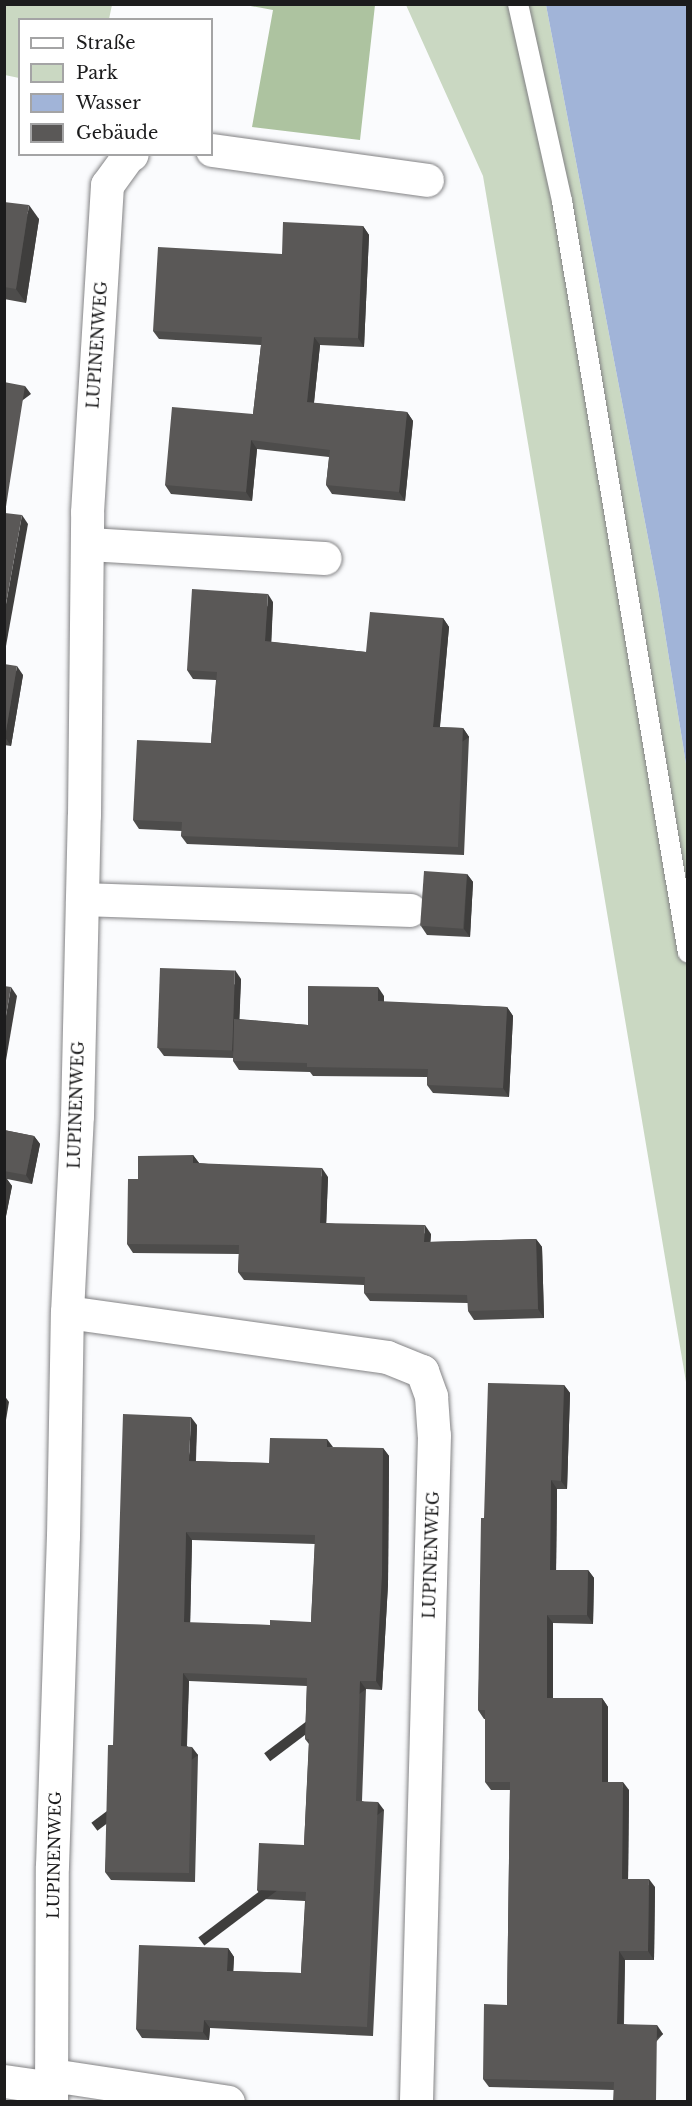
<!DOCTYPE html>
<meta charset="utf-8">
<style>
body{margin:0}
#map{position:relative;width:692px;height:2106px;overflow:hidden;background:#fafbfd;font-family:"Libre Baskerville",serif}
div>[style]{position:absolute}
.green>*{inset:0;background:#cad8c2}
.forest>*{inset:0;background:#adc3a0}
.water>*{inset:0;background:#a1b4d8}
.roads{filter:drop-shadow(0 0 2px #838385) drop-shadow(0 0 2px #838385)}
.service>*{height:20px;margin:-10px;padding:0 10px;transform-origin:10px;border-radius:10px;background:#fff}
.minor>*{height:33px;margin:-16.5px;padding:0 16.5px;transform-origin:16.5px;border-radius:16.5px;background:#fff}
.wall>*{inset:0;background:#4d4c4b}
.shaded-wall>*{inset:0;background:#3f3e3d;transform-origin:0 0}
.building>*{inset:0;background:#5a5857;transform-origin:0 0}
span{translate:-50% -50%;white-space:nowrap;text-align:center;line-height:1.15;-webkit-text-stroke:6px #fff;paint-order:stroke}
.street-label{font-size:16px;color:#1c1c1d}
.frame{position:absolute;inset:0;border:6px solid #1c1c1d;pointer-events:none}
.legend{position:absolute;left:18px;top:18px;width:195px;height:138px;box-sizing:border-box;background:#fff;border:2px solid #a4a4a5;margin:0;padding:8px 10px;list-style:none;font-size:18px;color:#1c1c1d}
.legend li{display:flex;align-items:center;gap:12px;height:30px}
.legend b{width:30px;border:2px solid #a4a4a5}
</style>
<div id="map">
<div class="green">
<i style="clip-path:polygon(4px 5px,5px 4px,112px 5px,109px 19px,20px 20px,19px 78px,5px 75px)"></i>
<i style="clip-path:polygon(406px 5px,546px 5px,658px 590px,687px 770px,687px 1388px,483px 176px)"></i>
</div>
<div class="forest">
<i style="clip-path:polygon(245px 5px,375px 5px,360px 140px,252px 127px,273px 10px)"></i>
</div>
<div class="water">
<i style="clip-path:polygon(546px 5px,687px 5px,687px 770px,658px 590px)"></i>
</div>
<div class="roads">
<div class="service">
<i style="left:518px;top:4px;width:202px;rotate:77.4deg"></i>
<i style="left:562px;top:201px;width:762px;rotate:80.49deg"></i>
</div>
<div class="minor">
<i style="left:212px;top:150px;width:217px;rotate:7.9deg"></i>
<i style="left:88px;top:544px;width:237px;rotate:3.4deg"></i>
<i style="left:82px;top:899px;width:328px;rotate:1.9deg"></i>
<i style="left:67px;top:1312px;width:323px;rotate:8deg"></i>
<i style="left:387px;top:1357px;width:38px;rotate:22deg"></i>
<i style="left:422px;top:1371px;width:27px;rotate:70deg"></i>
<i style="left:431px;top:1396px;width:39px;rotate:86deg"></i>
<i style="left:434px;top:1435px;width:667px;rotate:91.55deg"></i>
<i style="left:52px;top:2075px;width:178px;rotate:8.7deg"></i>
<i style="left:4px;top:2081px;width:49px;rotate:8.3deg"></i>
<i style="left:51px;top:2102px;width:236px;rotate:-89.8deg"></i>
<i style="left:52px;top:1866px;width:330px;rotate:-88.1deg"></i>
<i style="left:63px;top:1536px;width:224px;rotate:-89deg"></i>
<i style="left:67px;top:1312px;width:196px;rotate:-87.1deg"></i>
<i style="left:77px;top:1116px;width:301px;rotate:-88.7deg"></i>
<i style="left:84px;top:815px;width:303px;rotate:-89.4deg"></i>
<i style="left:87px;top:512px;width:328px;rotate:-86.5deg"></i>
<i style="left:107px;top:185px;width:36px;rotate:-54deg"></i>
<i style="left:128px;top:156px;width:4px;rotate:-27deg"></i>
</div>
</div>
<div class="wall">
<i style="clip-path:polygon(4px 202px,39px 219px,26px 303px,4px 299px)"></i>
<i style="clip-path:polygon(363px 226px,369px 235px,364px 347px,320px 345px,314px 403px,407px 412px,413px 421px,405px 501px,332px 494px,326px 485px,329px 457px,257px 449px,252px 501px,171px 494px,165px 485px,253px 414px,261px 345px,159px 339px,153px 331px,282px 254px)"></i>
<i style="clip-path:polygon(273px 602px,271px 642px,366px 652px,443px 618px,449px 627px,440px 727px,463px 728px,469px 737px,464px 855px,187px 844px,181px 836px,182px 831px,139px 829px,133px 820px,211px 743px,216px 680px,193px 679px,187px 670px)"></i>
<i style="clip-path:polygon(4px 664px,23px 675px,11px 746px,4px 745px)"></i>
<i style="clip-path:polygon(467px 874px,473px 882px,470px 937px,427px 935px,421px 926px)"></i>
<i style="clip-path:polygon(241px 979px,239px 1019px,308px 1025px,384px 996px,384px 1002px,507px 1007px,513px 1016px,509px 1097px,433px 1093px,427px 1085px,427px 1077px,313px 1076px,310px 1072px,239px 1070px,233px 1061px,233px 1058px,164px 1056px,158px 1048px)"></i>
<i style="clip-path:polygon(4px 1130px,34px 1136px,40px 1144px,32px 1184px,7px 1179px,12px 1186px,4px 1226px)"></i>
<i style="clip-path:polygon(193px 1155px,199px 1163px,328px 1177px,326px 1223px,431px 1234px,430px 1242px,536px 1239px,542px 1247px,544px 1318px,474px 1320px,468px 1311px,468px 1303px,370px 1301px,364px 1293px,364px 1285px,244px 1280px,238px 1272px,239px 1254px,133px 1253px,127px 1244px)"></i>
<i style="clip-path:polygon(564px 1385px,570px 1393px,567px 1489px,557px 1489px,556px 1570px,588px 1570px,594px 1578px,593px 1624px,553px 1623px,553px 1698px,602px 1698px,608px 1707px,608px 1782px,629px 1790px,628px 1879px,655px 1887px,654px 1960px,625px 1960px,624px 2024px,663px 2034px,614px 2090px,489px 2087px,483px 2079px,507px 2005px,510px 1790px,491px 1790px,485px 1782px,485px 1719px,484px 1719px,478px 1710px,484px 1518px)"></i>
<i style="clip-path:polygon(evenodd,197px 1425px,196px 1461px,269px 1463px,333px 1448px,383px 1448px,389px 1456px,388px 1584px,382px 1690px,366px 1689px,362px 1801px,384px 1810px,373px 2036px,210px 2028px,209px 2040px,142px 2038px,136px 2029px,228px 1948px,234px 1957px,233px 1971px,301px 1973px,305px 1901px,263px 1899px,257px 1890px,304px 1845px,309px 1744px,305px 1739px,307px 1686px,189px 1681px,187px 1746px,198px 1755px,195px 1882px,111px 1880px,105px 1872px,113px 1745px,197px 1425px,192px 1540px,315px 1544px,311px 1622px,270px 1625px,190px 1623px,192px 1540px)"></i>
</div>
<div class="shaded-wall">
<i style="clip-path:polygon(29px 205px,39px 219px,26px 303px,16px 289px)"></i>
<i style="clip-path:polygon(363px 226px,369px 235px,364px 347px,358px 338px)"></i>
<i style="clip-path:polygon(314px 337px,320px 345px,313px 411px,307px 402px)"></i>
<i style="left:25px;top:386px;width:10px;height:129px;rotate:53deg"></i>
<i style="clip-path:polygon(407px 412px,413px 421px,405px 501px,399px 492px)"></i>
<i style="clip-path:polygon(251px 440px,257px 449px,252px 501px,246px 492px)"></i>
<i style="clip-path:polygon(22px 515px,28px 524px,4px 657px,4px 615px)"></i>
<i style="clip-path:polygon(268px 594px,273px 602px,271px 650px,265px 641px)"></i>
<i style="clip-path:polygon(443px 618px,449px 627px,439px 735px,433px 727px)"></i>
<i style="clip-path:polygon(17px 666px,23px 675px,11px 746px,5px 737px)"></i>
<i style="left:463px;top:728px;width:11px;height:119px;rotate:56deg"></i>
<i style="clip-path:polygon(467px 874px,473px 882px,470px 937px,464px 929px)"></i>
<i style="clip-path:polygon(235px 970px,241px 979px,238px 1059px,232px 1050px)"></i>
<i style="clip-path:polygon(11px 987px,17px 996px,4px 1072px,4px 1027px)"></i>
<i style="clip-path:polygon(378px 987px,384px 996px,384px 1010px,378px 1001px)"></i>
<i style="clip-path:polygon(507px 1007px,513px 1016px,509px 1097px,503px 1088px)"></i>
<i style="clip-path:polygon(34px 1136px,40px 1144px,32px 1184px,26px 1175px)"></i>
<i style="clip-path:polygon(193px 1155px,199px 1163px,193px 1163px)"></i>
<i style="clip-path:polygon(322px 1168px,328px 1177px,326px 1231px,320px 1223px)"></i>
<i style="clip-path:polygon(6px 1178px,12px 1186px,4px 1226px,4px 1184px)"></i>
<i style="clip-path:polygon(425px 1225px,431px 1234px,430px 1251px,424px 1242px)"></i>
<i style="clip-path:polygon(536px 1239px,542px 1247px,544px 1318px,538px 1309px)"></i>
<i style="clip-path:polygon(564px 1385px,570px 1393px,567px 1489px,561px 1481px)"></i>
<i style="clip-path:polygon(4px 1395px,9px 1402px,4px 1432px)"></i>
<i style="clip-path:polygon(191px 1417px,197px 1425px,195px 1470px,189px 1461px)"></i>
<i style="clip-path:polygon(327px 1439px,333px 1447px,327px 1447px)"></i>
<i style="clip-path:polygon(383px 1448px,389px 1456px,388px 1584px,382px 1690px,376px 1681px)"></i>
<i style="clip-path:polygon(551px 1480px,557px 1489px,556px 1578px,550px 1570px)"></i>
<i style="clip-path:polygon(186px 1532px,192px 1540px,190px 1631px,184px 1622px)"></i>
<i style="clip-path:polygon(588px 1570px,594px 1578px,593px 1624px,587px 1615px)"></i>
<i style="clip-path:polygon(547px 1615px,553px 1623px,553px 1706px,547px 1698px)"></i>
<i style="clip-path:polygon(183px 1673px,189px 1681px,186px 1755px,181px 1746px)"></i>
<i style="left:360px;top:1681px;width:10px;height:120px;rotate:53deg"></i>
<i style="clip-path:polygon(602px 1698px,608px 1707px,608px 1790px,602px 1782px)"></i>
<i style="left:192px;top:1747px;width:10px;height:126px;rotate:53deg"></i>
<i style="clip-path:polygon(623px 1782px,629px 1790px,628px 1887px,622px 1879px)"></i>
<i style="left:378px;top:1802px;width:10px;height:225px;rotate:53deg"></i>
<i style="clip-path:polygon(649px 1879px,655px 1887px,654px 1960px,648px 1951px)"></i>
<i style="clip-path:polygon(228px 1948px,234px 1957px,233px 1979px,227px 1971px)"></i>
<i style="clip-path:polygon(619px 1951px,625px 1960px,623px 2032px,617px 2024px)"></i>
<i style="clip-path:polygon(204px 2020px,210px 2028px,209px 2040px,203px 2032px)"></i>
<i style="left:657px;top:2025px;width:11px;height:77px;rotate:56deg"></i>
</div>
<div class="building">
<i style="clip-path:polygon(4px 202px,29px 205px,16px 289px,4px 287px)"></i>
<i style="clip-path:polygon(283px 222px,363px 226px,358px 338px,314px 337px,307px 402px,407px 412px,399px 492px,326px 485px,330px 450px,251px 440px,246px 492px,165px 485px,172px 407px,253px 414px,262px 337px,153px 331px,158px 247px,282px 254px)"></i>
<i style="clip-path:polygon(4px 382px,25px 386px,5px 513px,22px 515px,4px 615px)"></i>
<i style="clip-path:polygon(192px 589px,268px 594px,265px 641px,366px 652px,370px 612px,443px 618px,433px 727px,463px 728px,458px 847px,181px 836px,182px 822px,133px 820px,137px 740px,211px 743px,217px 672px,187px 670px)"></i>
<i style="clip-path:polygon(4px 664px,17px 666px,5px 737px,4px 737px)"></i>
<i style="left:424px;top:871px;width:43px;height:55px;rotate:4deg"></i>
<i style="left:160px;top:968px;width:75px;height:80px;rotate:2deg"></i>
<i style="clip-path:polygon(4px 986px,11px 987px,4px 1027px)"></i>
<i style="clip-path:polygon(308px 986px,378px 987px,378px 1001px,507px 1007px,503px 1088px,427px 1085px,428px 1069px,307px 1067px,307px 1063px,233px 1061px,234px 1019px,308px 1025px)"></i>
<i style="clip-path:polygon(4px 1130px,34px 1136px,26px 1175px,4px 1171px)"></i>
<i style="clip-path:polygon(193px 1155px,193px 1163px,322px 1168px,320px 1223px,425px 1225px,424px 1242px,536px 1239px,538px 1309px,468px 1311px,467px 1295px,364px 1293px,365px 1277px,238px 1272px,239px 1245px,127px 1244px,128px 1179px,138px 1179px,138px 1156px)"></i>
<i style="clip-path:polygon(488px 1383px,564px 1385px,561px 1481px,551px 1480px,550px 1570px,588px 1570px,587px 1615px,547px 1615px,547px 1698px,602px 1698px,602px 1782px,623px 1782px,622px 1879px,649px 1879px,648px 1951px,619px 1951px,617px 2024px,657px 2025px,656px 2102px,613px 2102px,614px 2082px,483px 2079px,484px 2004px,507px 2005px,510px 1782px,485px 1782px,485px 1710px,478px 1710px,481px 1518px,484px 1518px)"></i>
<i style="clip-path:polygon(evenodd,123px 1414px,191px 1417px,189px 1461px,269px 1463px,270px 1438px,327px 1439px,327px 1447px,383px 1448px,382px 1575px,376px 1681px,360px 1681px,356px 1801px,378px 1802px,367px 2027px,204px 2020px,203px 2032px,136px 2029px,139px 1945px,228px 1948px,227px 1971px,301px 1973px,306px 1892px,257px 1890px,259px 1843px,304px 1845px,309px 1739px,305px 1739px,307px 1678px,183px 1673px,181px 1746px,192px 1747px,189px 1873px,105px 1872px,108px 1745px,113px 1745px,123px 1414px,186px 1532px,315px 1535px,311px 1622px,270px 1620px,270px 1625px,184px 1622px,186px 1532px)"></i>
</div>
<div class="street-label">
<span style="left:97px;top:345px;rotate:-86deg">LUPINENWEG</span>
<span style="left:76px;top:1105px;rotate:-88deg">LUPINENWEG</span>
<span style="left:431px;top:1555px;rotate:-88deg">LUPINENWEG</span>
<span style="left:54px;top:1855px;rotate:-89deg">LUPINENWEG</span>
</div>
<div class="frame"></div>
<ul class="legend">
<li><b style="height:8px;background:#fff"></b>Straße</li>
<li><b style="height:16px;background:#cad8c2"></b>Park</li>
<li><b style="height:16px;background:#a1b4d8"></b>Wasser</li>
<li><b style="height:16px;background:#5a5857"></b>Gebäude</li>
</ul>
</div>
